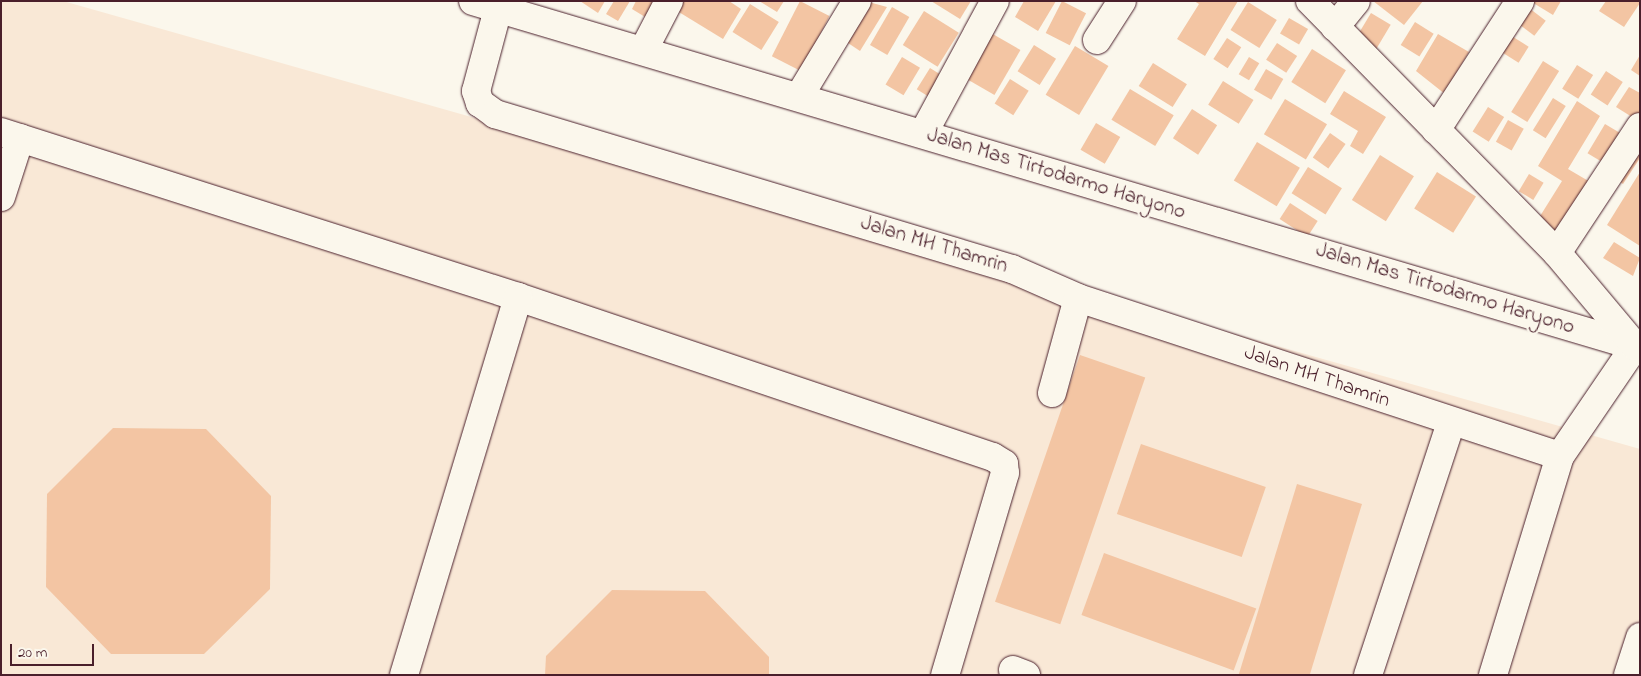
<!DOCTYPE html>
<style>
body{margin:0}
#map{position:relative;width:1641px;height:676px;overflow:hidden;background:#fbf7ec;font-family:"Indie Flower",sans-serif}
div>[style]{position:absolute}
.built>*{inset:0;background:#f9e8d6}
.building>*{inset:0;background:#f3c5a3;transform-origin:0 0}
.roads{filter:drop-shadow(0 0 1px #4a1f2b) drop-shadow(0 0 1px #4a1f2b)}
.minor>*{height:28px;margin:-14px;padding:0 14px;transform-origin:14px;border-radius:14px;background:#fbf7ec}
span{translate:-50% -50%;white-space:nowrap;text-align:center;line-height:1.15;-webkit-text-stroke:4.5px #fbf7ec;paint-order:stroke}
.street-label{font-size:21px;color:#4a1f2b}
.frame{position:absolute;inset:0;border:2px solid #4a1f2b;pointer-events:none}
.scale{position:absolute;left:10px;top:644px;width:84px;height:22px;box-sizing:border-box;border:2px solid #4a1f2b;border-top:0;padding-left:6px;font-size:15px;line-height:18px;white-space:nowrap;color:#4a1f2b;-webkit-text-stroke:4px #fbf7ec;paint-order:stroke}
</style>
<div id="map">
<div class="built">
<i style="clip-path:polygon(1px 1px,63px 1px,1640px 449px,1640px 675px,1px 675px)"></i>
</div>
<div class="building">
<i style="clip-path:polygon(580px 1px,605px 1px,598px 13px)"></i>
<i style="clip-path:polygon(614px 1px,630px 1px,618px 21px,606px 14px)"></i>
<i style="clip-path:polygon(636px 1px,662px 1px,650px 20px,632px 9px)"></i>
<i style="clip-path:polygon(672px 1px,729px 1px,741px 9px,723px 39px,669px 6px)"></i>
<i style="clip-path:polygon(759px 1px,784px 1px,777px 12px)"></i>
<i style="left:800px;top:1px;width:33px;height:62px;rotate:27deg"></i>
<i style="clip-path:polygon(865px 1px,887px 7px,860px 51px,842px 39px)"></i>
<i style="clip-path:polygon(931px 1px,971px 1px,960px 19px)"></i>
<i style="clip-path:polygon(1024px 1px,1056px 1px,1038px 31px,1015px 17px)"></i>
<i style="left:1062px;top:1px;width:27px;height:36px;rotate:27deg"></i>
<i style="clip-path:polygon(1194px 1px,1238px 1px,1205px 56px,1177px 39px,1199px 4px)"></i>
<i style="clip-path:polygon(1373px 1px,1423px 1px,1404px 25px)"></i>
<i style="clip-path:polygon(1530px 1px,1561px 1px,1553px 15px)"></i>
<i style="clip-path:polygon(1606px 1px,1640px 1px,1640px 3px,1624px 27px,1599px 11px)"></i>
<i style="left:1248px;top:2px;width:34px;height:33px;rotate:32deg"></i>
<i style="left:750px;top:4px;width:34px;height:33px;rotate:32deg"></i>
<i style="left:892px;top:7px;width:20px;height:44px;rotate:30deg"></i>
<i style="left:1529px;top:8px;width:21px;height:19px;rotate:37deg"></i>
<i style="left:924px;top:11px;width:41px;height:40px;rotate:32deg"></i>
<i style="left:1371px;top:13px;width:23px;height:31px;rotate:31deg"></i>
<i style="left:1289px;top:18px;width:22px;height:18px;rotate:30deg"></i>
<i style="left:1415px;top:22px;width:22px;height:27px;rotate:32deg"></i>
<i style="left:991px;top:33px;width:34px;height:52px;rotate:30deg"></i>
<i style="clip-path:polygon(1438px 34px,1469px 52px,1455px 75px,1462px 79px,1450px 98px,1416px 71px)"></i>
<i style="left:1510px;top:35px;width:22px;height:19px;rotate:32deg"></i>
<i style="left:1227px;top:38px;width:17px;height:25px;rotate:33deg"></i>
<i style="left:1277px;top:43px;width:24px;height:20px;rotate:33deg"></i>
<i style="left:1034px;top:45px;width:26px;height:31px;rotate:32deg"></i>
<i style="left:1075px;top:46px;width:39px;height:57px;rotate:31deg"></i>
<i style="left:1312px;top:49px;width:40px;height:39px;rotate:32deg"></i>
<i style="clip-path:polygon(1640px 55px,1640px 76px,1631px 70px)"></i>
<i style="left:902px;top:57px;width:21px;height:32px;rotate:31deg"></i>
<i style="left:1249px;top:57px;width:12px;height:20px;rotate:31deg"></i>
<i style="left:1543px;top:61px;width:19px;height:60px;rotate:32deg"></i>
<i style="left:1153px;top:63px;width:40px;height:27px;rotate:32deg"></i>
<i style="left:1577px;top:65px;width:19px;height:28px;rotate:32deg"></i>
<i style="left:930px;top:68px;width:19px;height:25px;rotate:32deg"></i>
<i style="left:1266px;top:69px;width:20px;height:24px;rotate:30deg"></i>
<i style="left:1606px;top:71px;width:20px;height:28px;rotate:33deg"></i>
<i style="left:1010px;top:79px;width:22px;height:29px;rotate:32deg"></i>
<i style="left:1223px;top:81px;width:36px;height:28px;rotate:32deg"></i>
<i style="clip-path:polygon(1629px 87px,1640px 93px,1640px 122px,1616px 107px)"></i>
<i style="left:1130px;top:89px;width:51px;height:36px;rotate:31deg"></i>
<i style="clip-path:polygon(1344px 91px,1386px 117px,1363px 154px,1350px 146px,1358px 131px,1330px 114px)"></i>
<i style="left:1553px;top:98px;width:15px;height:38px;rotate:32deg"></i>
<i style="left:1285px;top:99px;width:49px;height:41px;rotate:31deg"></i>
<i style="clip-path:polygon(1577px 101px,1600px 116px,1568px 169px,1597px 186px,1566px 238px,1537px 221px,1562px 181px,1538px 166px)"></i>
<i style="left:1488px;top:107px;width:19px;height:29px;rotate:32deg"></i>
<i style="left:1192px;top:109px;width:30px;height:35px;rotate:33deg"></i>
<i style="left:1508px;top:120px;width:18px;height:25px;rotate:29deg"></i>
<i style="left:1096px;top:123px;width:28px;height:31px;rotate:30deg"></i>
<i style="left:1605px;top:124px;width:23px;height:34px;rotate:31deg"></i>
<i style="left:1330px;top:133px;width:19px;height:30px;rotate:35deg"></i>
<i style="left:1257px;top:142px;width:50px;height:45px;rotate:31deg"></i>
<i style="clip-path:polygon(1640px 148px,1640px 158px,1623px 184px,1612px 177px)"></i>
<i style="left:1380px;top:155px;width:40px;height:53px;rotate:32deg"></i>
<i style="left:1308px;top:167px;width:40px;height:31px;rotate:32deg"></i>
<i style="left:1437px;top:172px;width:46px;height:43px;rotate:32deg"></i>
<i style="clip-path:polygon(1640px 172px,1640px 246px,1607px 225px)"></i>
<i style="left:1529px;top:174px;width:17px;height:20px;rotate:31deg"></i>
<i style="left:1290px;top:203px;width:33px;height:19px;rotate:33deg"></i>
<i style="clip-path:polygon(1614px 242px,1640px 258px,1633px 276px,1603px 258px)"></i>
<i style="left:1080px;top:355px;width:69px;height:261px;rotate:19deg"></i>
<i style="clip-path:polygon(113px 428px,206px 429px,271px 496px,270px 589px,204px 654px,111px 654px,46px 587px,47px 494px)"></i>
<i style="left:1141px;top:444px;width:132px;height:74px;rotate:19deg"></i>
<i style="left:1297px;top:484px;width:68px;height:200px;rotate:17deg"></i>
<i style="left:1104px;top:553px;width:162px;height:66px;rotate:20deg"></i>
<i style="clip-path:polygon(612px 590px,705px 591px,769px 657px,769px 675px,545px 675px,546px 656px)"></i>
</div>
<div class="roads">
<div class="minor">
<i style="left:473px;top:1px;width:1215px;rotate:16.54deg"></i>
<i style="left:498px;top:9px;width:85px;rotate:105deg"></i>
<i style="left:476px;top:91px;width:13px;rotate:72deg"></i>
<i style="left:480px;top:103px;width:19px;rotate:36deg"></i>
<i style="left:495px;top:114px;width:540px;rotate:16.69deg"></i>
<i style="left:1012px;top:269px;width:72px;rotate:23.7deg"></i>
<i style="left:1078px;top:298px;width:507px;rotate:18.15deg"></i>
<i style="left:1560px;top:456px;width:133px;rotate:-55.7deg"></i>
<i style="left:1635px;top:346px;width:121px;rotate:-130deg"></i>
<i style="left:1557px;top:253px;width:353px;rotate:-134.4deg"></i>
<i style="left:1335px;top:27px;width:33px;rotate:-51deg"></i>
<i style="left:1097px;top:40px;width:46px;rotate:-57.3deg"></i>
<i style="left:644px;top:49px;width:54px;rotate:-62.5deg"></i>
<i style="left:800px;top:95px;width:110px;rotate:-58.8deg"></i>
<i style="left:1436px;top:130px;width:154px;rotate:-56.9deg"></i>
<i style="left:1px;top:132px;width:543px;rotate:17.7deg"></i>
<i style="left:518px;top:297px;width:501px;rotate:18.62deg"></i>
<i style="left:993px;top:457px;width:13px;rotate:32deg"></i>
<i style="left:1004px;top:464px;width:9px;rotate:84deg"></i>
<i style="left:1005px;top:473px;width:211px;rotate:106.5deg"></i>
<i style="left:923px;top:134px;width:151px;rotate:-61.6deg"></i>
<i style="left:1px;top:197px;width:62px;rotate:-72.1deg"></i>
<i style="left:1557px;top:253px;width:151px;rotate:-56.6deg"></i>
<i style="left:1052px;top:393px;width:98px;rotate:-74.7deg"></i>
<i style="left:1013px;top:670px;width:14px;rotate:21deg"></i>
<i style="left:404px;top:675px;width:395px;rotate:-73.2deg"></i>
<i style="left:1368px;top:675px;width:266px;rotate:-71.8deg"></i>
<i style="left:1493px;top:675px;width:229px;rotate:-73deg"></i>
<i style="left:1628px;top:675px;width:40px;rotate:-72deg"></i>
</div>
</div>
<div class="street-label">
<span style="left:1056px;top:174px;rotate:17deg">Jalan Mas Tirtodarmo Haryono</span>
<span style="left:934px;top:245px;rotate:17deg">Jalan MH Thamrin</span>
<span style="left:1445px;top:289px;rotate:17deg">Jalan Mas Tirtodarmo Haryono</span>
<span style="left:1317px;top:377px;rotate:19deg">Jalan MH Thamrin</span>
</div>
<div class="frame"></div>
<div class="scale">20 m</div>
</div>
